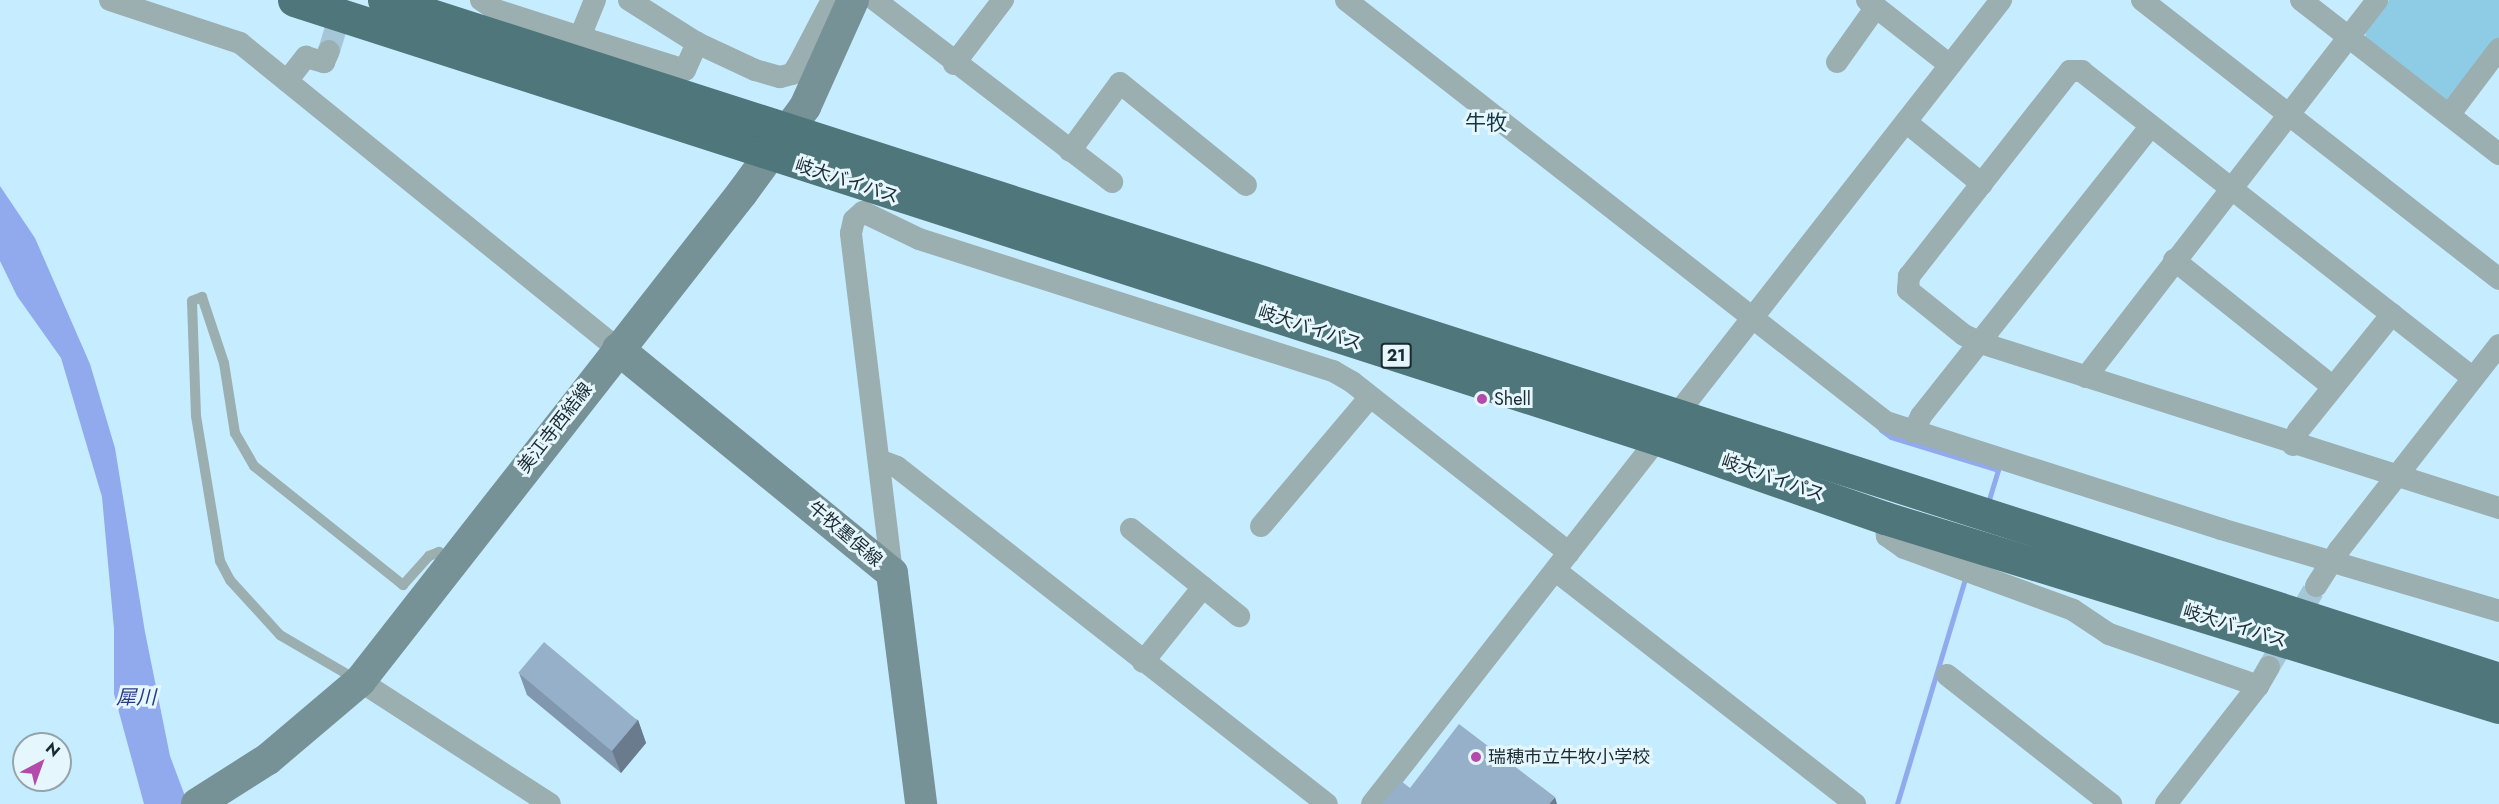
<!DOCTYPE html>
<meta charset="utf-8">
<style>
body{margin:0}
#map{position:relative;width:2499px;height:804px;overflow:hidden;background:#c6edff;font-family:Jost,"Noto Sans JP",sans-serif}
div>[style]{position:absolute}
.green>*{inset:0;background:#8ecce6}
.water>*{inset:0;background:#91aaee}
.stream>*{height:5px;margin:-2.5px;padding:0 2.5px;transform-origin:2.5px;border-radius:2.5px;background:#91aaee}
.minor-tunnel>*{height:22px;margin-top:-11px;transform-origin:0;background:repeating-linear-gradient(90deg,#a4c6d6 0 22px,transparent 0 33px)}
.service>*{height:10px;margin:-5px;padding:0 5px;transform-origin:5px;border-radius:5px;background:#9baeb0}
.minor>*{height:22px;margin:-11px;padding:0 11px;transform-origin:11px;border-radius:11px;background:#9baeb0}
.secondary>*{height:32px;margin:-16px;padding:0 16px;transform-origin:16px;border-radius:16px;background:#769296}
.trunk>*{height:33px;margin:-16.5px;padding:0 16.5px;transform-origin:16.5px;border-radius:16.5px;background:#4f767b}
.wall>*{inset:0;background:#8197ae}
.shaded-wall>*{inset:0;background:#697b8d}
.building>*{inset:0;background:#96b0ca;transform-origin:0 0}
.dots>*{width:16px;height:16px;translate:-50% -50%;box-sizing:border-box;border:3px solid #e6f6fd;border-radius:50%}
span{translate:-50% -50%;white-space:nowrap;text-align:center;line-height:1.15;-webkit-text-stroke:6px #e6f6fd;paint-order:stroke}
.shield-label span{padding:2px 4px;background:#e6f6fd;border:2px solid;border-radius:4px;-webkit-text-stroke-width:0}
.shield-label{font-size:16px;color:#1b2a30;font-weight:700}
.street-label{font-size:18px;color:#1b2a30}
.poi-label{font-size:18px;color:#1b2a30}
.left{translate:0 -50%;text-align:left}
.water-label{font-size:20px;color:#273b89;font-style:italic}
.quarter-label{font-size:21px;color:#133745}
.north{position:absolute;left:12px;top:732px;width:60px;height:60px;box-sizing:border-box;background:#e6f6fd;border:2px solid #95a4ab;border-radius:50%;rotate:41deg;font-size:16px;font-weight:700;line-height:24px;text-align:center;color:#1b2a30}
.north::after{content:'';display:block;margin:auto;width:21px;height:27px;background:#b44aab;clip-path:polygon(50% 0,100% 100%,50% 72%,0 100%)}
</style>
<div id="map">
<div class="green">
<i style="clip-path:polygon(2389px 0,2499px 0,2499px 39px,2452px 98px,2441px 102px,2366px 39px,2365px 30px)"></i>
</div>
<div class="water">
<i style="clip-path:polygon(0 186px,35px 238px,90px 364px,115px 448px,145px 632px,170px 756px,188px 804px,144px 804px,114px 694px,114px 629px,102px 497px,61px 358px,17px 296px,0 261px)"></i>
</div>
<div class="stream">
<i style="left:1881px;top:430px;width:12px;rotate:35deg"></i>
<i style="left:1891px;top:437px;width:112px;rotate:17.1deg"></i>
<i style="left:1998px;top:470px;width:34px;rotate:107deg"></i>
<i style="left:1897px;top:804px;width:238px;rotate:-73.2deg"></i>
</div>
<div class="minor-tunnel">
<i style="left:329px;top:51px;width:52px;rotate:-73.3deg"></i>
<i style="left:2269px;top:667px;width:94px;rotate:-59.9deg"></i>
</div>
<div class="service">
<i style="left:357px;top:680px;width:89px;rotate:-149.7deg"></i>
<i style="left:280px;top:635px;width:74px;rotate:-132.3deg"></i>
<i style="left:230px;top:580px;width:21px;rotate:-118deg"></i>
<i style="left:220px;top:561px;width:147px;rotate:-99.4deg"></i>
<i style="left:196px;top:416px;width:115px;rotate:-92deg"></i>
<i style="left:192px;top:301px;width:11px;rotate:-22deg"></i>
<i style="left:202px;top:297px;width:70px;rotate:71.6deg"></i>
<i style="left:224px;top:363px;width:71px;rotate:81.1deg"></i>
<i style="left:235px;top:433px;width:38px;rotate:60deg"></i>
<i style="left:254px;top:466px;width:191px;rotate:38.6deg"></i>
<i style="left:403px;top:585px;width:39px;rotate:-48deg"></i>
<i style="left:429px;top:556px;width:11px;rotate:-22deg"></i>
<i style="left:439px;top:552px;width:14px;rotate:34deg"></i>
</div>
<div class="minor">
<i style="left:110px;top:0;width:137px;rotate:18.3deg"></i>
<i style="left:240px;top:43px;width:486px;rotate:39deg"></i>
<i style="left:481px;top:0;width:18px;rotate:34deg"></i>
<i style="left:496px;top:10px;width:88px;rotate:17.8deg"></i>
<i style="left:580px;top:37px;width:40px;rotate:-68deg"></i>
<i style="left:629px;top:0;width:80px;rotate:32.3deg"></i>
<i style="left:697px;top:43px;width:64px;rotate:25deg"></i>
<i style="left:755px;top:70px;width:26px;rotate:16deg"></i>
<i style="left:780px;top:77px;width:12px;rotate:-14deg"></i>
<i style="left:792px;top:74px;width:11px;rotate:-56deg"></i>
<i style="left:798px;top:65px;width:73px;rotate:-62.4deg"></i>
<i style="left:875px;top:0;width:299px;rotate:37.5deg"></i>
<i style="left:1346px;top:0;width:685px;rotate:38.01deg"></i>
<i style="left:1886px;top:422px;width:352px;rotate:17.7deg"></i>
<i style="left:2221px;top:529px;width:290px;rotate:16.4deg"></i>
<i style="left:1867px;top:0;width:105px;rotate:38.1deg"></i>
<i style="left:2142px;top:0;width:453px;rotate:38deg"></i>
<i style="left:2301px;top:0;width:251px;rotate:37.9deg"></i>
<i style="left:580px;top:37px;width:110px;rotate:17.4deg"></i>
<i style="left:685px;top:70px;width:30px;rotate:-66deg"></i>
<i style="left:1837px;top:62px;width:67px;rotate:-54.7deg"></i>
<i style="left:954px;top:64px;width:81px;rotate:-52.6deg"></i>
<i style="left:287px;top:81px;width:31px;rotate:-52deg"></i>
<i style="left:306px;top:57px;width:19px;rotate:16deg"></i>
<i style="left:324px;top:62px;width:12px;rotate:-66deg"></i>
<i style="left:2449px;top:115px;width:83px;rotate:-52.9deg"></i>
<i style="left:1906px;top:122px;width:98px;rotate:39.2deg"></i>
<i style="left:1070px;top:151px;width:84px;rotate:-53.7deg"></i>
<i style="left:1120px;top:83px;width:162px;rotate:39deg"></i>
<i style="left:2174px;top:260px;width:203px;rotate:38.6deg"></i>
<i style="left:2086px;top:377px;width:476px;rotate:-52.3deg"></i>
<i style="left:2473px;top:378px;width:497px;rotate:-141.9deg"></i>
<i style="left:2082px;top:71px;width:12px;rotate:180deg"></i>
<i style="left:2070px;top:71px;width:261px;rotate:128.1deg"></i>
<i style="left:1909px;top:276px;width:14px;rotate:94deg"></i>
<i style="left:1908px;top:290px;width:72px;rotate:38.8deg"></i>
<i style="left:1964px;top:335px;width:19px;rotate:25deg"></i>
<i style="left:1981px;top:343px;width:544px;rotate:17.67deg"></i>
<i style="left:1913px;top:432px;width:18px;rotate:-63deg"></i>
<i style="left:1921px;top:416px;width:370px;rotate:-51.6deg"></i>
<i style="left:2293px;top:445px;width:15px;rotate:-70deg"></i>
<i style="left:2298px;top:431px;width:150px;rotate:-51.2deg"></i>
<i style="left:879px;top:460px;width:19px;rotate:21deg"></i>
<i style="left:897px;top:467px;width:546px;rotate:38.09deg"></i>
<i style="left:1885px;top:518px;width:18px;rotate:84deg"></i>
<i style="left:1887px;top:536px;width:21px;rotate:35deg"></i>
<i style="left:1904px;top:548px;width:180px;rotate:20.1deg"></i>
<i style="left:2073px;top:610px;width:43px;rotate:33.7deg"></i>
<i style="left:2109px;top:634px;width:158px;rotate:19.2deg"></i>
<i style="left:1261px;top:526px;width:169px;rotate:-49.8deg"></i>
<i style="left:1131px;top:529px;width:139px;rotate:38.9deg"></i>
<i style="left:1556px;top:571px;width:379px;rotate:37.9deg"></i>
<i style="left:892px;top:573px;width:342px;rotate:-96.9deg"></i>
<i style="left:851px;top:233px;width:13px;rotate:-77deg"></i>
<i style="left:854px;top:220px;width:12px;rotate:-42deg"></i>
<i style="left:863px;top:212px;width:62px;rotate:25.7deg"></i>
<i style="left:919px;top:239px;width:435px;rotate:17.7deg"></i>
<i style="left:1333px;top:371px;width:22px;rotate:30deg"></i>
<i style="left:1352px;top:382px;width:276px;rotate:38.2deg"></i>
<i style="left:2316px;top:586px;width:43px;rotate:-57.4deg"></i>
<i style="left:2339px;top:550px;width:260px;rotate:-52deg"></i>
<i style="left:1143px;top:662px;width:96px;rotate:-51.3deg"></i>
<i style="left:1947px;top:675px;width:209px;rotate:38.2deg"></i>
<i style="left:360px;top:681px;width:226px;rotate:32.9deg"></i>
<i style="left:1372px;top:804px;width:1021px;rotate:-51.96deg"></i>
<i style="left:2166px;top:804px;width:150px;rotate:-52.1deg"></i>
<i style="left:2258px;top:686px;width:22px;rotate:-60deg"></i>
</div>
<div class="secondary">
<i style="left:618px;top:349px;width:354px;rotate:39.3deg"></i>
<i style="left:892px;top:573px;width:233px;rotate:82.8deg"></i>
<i style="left:197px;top:804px;width:84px;rotate:-32.4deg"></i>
<i style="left:268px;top:759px;width:121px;rotate:-40.3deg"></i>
<i style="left:360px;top:681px;width:620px;rotate:-51.95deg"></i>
<i style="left:742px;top:193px;width:107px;rotate:-53.8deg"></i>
<i style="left:805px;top:107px;width:117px;rotate:-65.8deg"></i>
</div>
<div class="trunk">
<i style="left:294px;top:0;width:1433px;rotate:17.84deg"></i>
<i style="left:1658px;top:439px;width:240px;rotate:19.2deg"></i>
<i style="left:1885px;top:518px;width:642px;rotate:17.11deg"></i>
<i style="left:384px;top:0;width:2221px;rotate:17.8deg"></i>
</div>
<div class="wall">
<i style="clip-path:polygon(519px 673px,638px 720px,646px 743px,621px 773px,527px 695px)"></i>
</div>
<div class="shaded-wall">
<i style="clip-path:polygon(638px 720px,646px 743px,621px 773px,612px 751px)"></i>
<i style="clip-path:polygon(1555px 797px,1557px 804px,1549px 804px)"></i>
</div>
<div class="building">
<i style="left:544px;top:642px;width:122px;height:40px;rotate:40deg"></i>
<i style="clip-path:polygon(1459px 724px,1555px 797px,1549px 804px,1382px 804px,1401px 781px,1410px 788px)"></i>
</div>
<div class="dots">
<i style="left:1482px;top:399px;background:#b44aab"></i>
<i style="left:1476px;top:757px;background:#b44aab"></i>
</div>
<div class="shield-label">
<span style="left:1396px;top:356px">21</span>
</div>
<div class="street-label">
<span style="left:847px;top:181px;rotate:18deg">岐大バイパス</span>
<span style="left:1310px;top:328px;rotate:18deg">岐大バイパス</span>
<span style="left:555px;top:428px;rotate:-52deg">美江寺西結線</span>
<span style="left:1773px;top:478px;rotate:19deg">岐大バイパス</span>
<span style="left:845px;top:534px;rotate:40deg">牛牧墨俣線</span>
<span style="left:2235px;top:626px;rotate:17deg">岐大バイパス</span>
</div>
<div class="poi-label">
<span class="left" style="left:1494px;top:399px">Shell</span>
<span class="left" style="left:1488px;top:757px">瑞穂市立牛牧小学校</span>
</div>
<div class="water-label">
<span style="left:136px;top:697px">犀川</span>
</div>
<div class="quarter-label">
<span style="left:1486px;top:123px">牛牧</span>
</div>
<div class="north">N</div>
</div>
